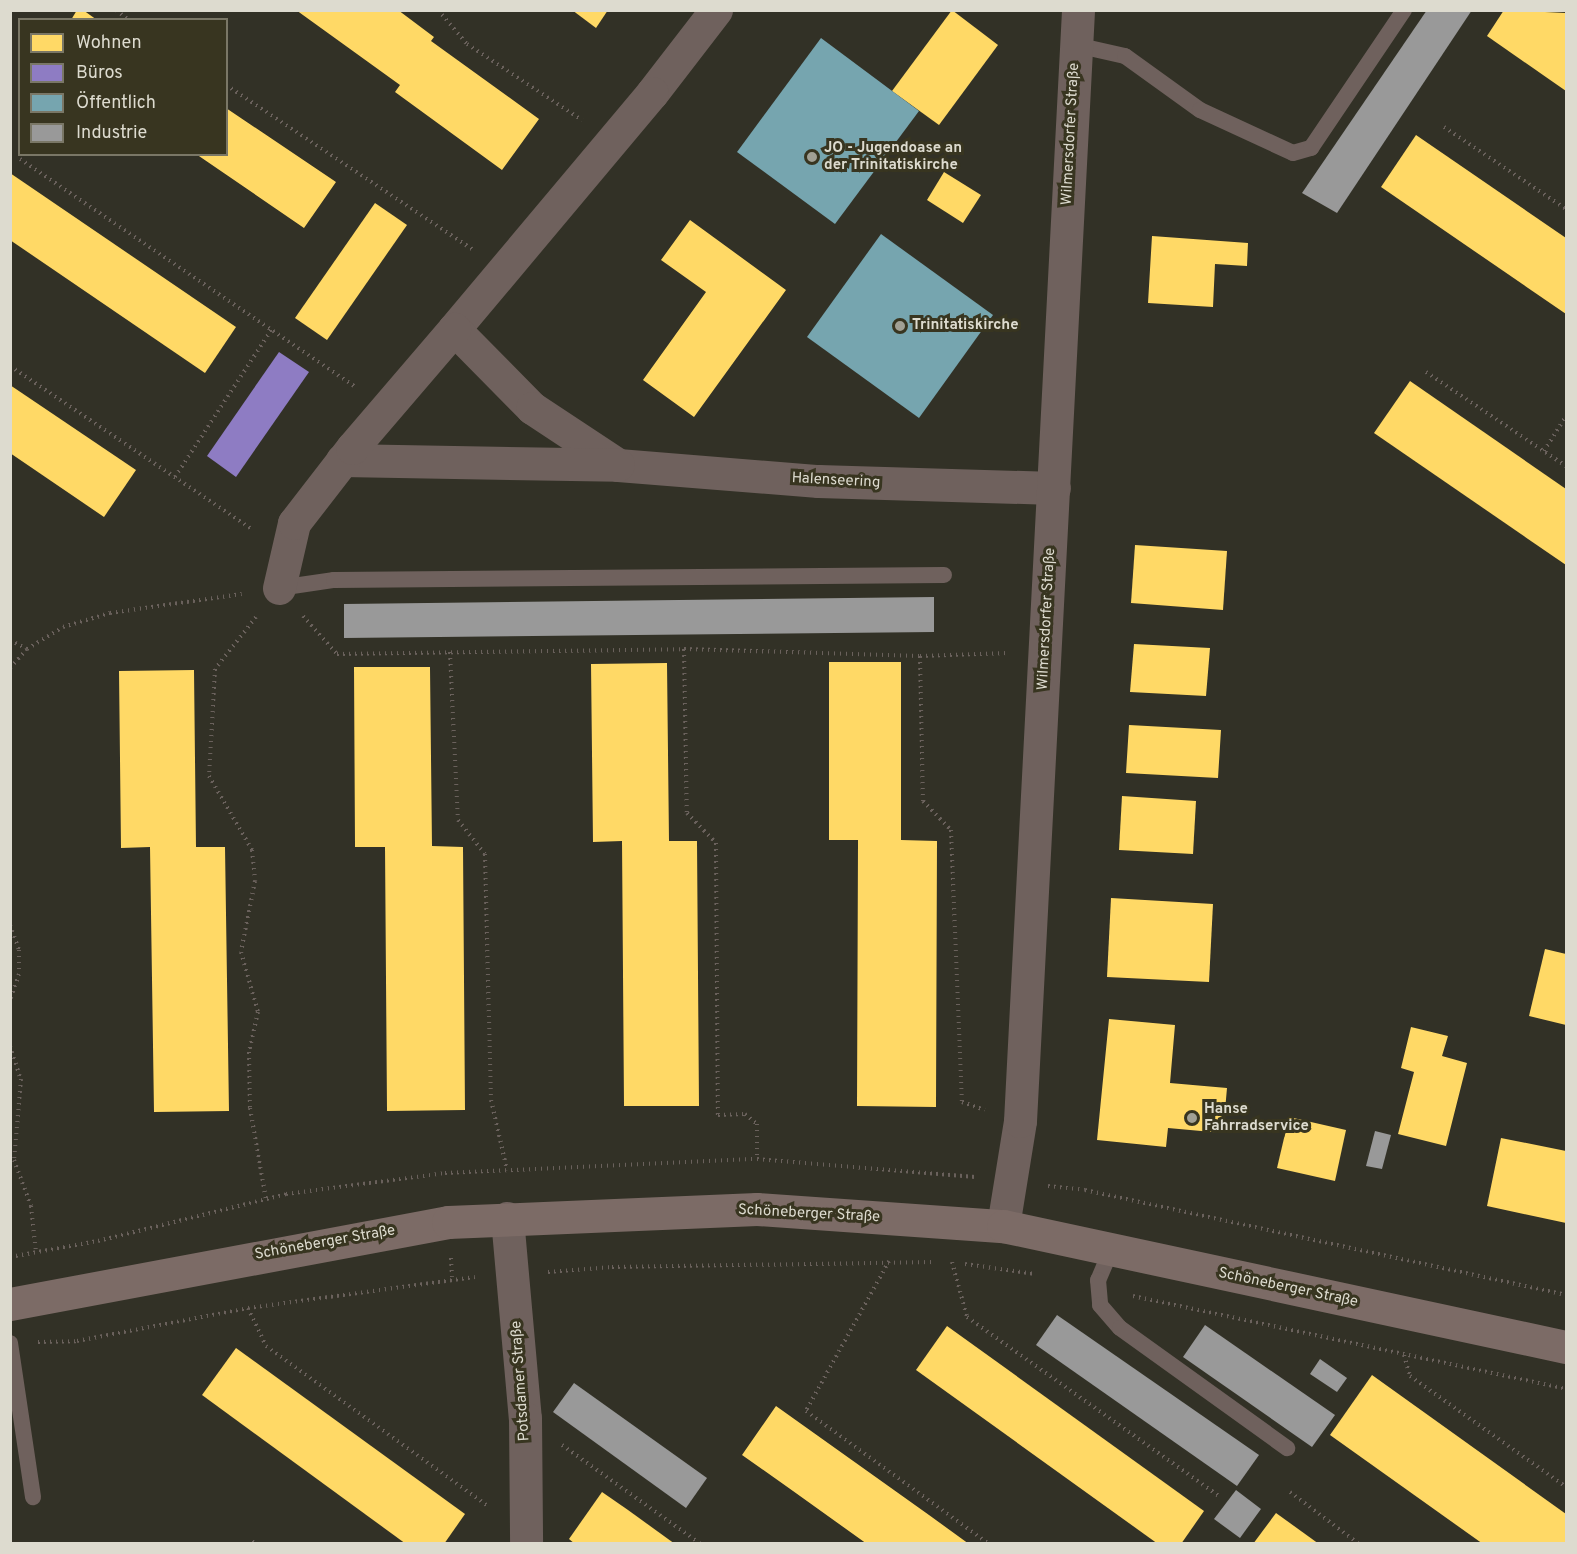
<!DOCTYPE html>
<meta charset="utf-8">
<style>
body{margin:0}
#map{position:relative;width:1577px;height:1554px;overflow:hidden;background:#323126;font-family:Overpass,sans-serif}
div>[style]{position:absolute}
.homes>*{inset:0;background:#ffd966}
.offices>*{inset:0;background:#8e7cc3}
.public>*{inset:0;background:#76a5af}
.industry>*{inset:0;background:#999}
.path>*{height:4px;margin-top:-2px;transform-origin:0;background:repeating-linear-gradient(90deg,#6a615c 0 1.5px,transparent 0 6px)}
.lane>*{height:16px;margin:-8px;padding:0 8px;transform-origin:8px;border-radius:8px;background:#6f615d}
.street>*{height:33px;margin:-16.5px;padding:0 16.5px;transform-origin:16.5px;border-radius:16.5px;background:#6f615d}
.secondary>*{height:33px;margin:-16.5px;padding:0 16.5px;transform-origin:16.5px;border-radius:16.5px;background:#7c6b66}
.dots>*{width:16px;height:16px;translate:-50% -50%;box-sizing:border-box;border:3px solid #383520;border-radius:50%}
span{translate:-50% -50%;white-space:nowrap;text-align:center;line-height:1.15;-webkit-text-stroke:6px #383520;paint-order:stroke}
.street-label{font-size:15px;color:#dddbcf}
.poi-label{font-size:15px;color:#dddbcf;font-weight:700}
.left{translate:0 -50%;text-align:left}
.frame{position:absolute;inset:0;border:12px solid #dddbcf;pointer-events:none}
.legend{position:absolute;left:18px;top:18px;width:210px;height:138px;box-sizing:border-box;background:#383520;border:2px solid #7a7766;margin:0;padding:8px 10px;list-style:none;font-size:18px;color:#dddbcf}
.legend li{display:flex;align-items:center;gap:12px;height:30px}
.legend b{width:30px;border:2px solid #7a7766}
</style>
<div id="map">
<div class="homes">
<div style="clip-path:polygon(77px 10px,83px 10px,97px 20px,71px 20px)"></div>
<div style="clip-path:polygon(296px 10px,398px 10px,434px 37px,431px 41px,539px 119px,502px 170px,395px 92px,400px 85px)"></div>
<div style="clip-path:polygon(572px 10px,608px 10px,596px 28px)"></div>
<div style="clip-path:polygon(952px 10px,998px 45px,939px 125px,892px 91px)"></div>
<div style="clip-path:polygon(1504px 10px,1566px 13px,1566px 91px,1487px 36px)"></div>
<div style="clip-path:polygon(226px 108px,336px 182px,304px 228px,196px 154px,226px 154px)"></div>
<div style="clip-path:polygon(1416px 135px,1566px 238px,1566px 314px,1381px 187px)"></div>
<div style="clip-path:polygon(944px 172px,981px 195px,963px 223px,927px 200px)"></div>
<div style="clip-path:polygon(10px 173px,236px 327px,205px 373px,10px 240px)"></div>
<div style="clip-path:polygon(375px 203px,407px 225px,327px 340px,295px 318px)"></div>
<div style="clip-path:polygon(690px 220px,786px 290px,694px 417px,643px 380px,706px 292px,661px 260px)"></div>
<div style="clip-path:polygon(1152px 236px,1248px 243px,1247px 266px,1215px 264px,1213px 307px,1148px 303px)"></div>
<div style="clip-path:polygon(1410px 381px,1566px 489px,1566px 565px,1374px 433px)"></div>
<div style="clip-path:polygon(10px 385px,136px 470px,104px 517px,10px 453px)"></div>
<div style="clip-path:polygon(1135px 545px,1227px 551px,1223px 610px,1131px 603px)"></div>
<div style="clip-path:polygon(1134px 644px,1210px 648px,1206px 696px,1130px 692px)"></div>
<div style="clip-path:polygon(829px 662px,901px 662px,901px 840px,937px 841px,936px 1107px,857px 1106px,858px 840px,829px 840px)"></div>
<div style="clip-path:polygon(667px 663px,669px 841px,697px 841px,699px 1106px,624px 1106px,622px 841px,593px 842px,591px 664px)"></div>
<div style="clip-path:polygon(354px 667px,430px 667px,432px 846px,463px 847px,465px 1110px,387px 1111px,385px 847px,355px 847px)"></div>
<div style="clip-path:polygon(194px 670px,196px 847px,225px 847px,229px 1111px,154px 1112px,150px 847px,121px 848px,119px 671px)"></div>
<div style="clip-path:polygon(1129px 725px,1221px 730px,1218px 778px,1126px 773px)"></div>
<div style="clip-path:polygon(1122px 796px,1196px 801px,1193px 854px,1119px 850px)"></div>
<div style="clip-path:polygon(1111px 898px,1213px 904px,1209px 982px,1107px 977px)"></div>
<div style="clip-path:polygon(1545px 949px,1566px 954px,1566px 1025px,1529px 1016px)"></div>
<div style="clip-path:polygon(1109px 1019px,1175px 1025px,1170px 1083px,1227px 1088px,1223px 1133px,1168px 1128px,1166px 1147px,1097px 1140px)"></div>
<div style="clip-path:polygon(1411px 1027px,1448px 1036px,1442px 1056px,1467px 1063px,1446px 1146px,1398px 1134px,1414px 1072px,1401px 1068px)"></div>
<div style="clip-path:polygon(1289px 1117px,1346px 1130px,1335px 1181px,1277px 1168px)"></div>
<div style="clip-path:polygon(1501px 1138px,1566px 1151px,1566px 1223px,1487px 1206px)"></div>
<div style="clip-path:polygon(947px 1326px,1204px 1511px,1181px 1544px,1158px 1544px,916px 1370px)"></div>
<div style="clip-path:polygon(236px 1348px,465px 1514px,444px 1544px,406px 1544px,202px 1395px)"></div>
<div style="clip-path:polygon(1372px 1375px,1566px 1514px,1566px 1544px,1483px 1544px,1330px 1435px)"></div>
<div style="clip-path:polygon(776px 1406px,929px 1515px,969px 1544px,867px 1544px,793px 1491px,742px 1455px)"></div>
<div style="clip-path:polygon(602px 1492px,628px 1510px,675px 1544px,575px 1544px,569px 1539px)"></div>
<div style="clip-path:polygon(1276px 1513px,1319px 1544px,1253px 1544px)"></div>
</div>
<div class="offices">
<div style="clip-path:polygon(279px 352px,309px 372px,236px 477px,207px 456px)"></div>
</div>
<div class="public">
<div style="clip-path:polygon(821px 38px,919px 111px,835px 224px,737px 152px)"></div>
<div style="clip-path:polygon(881px 234px,993px 315px,919px 418px,807px 337px)"></div>
</div>
<div class="industry">
<div style="clip-path:polygon(1427px 10px,1472px 10px,1337px 213px,1302px 193px)"></div>
<div style="clip-path:polygon(934px 597px,934px 632px,344px 638px,344px 604px)"></div>
<div style="clip-path:polygon(1375px 1131px,1391px 1135px,1382px 1169px,1366px 1166px)"></div>
<div style="clip-path:polygon(1057px 1315px,1259px 1455px,1237px 1486px,1036px 1345px)"></div>
<div style="clip-path:polygon(1205px 1325px,1335px 1415px,1312px 1447px,1183px 1357px)"></div>
<div style="clip-path:polygon(1320px 1359px,1347px 1378px,1337px 1392px,1310px 1374px)"></div>
<div style="clip-path:polygon(574px 1383px,707px 1478px,686px 1508px,553px 1412px)"></div>
<div style="clip-path:polygon(1236px 1490px,1261px 1509px,1240px 1538px,1214px 1519px)"></div>
</div>
<div class="path">
<div style="left:116px;top:10px;width:16px;rotate:38deg"></div>
<div style="left:438px;top:10px;width:45px;rotate:49.5deg"></div>
<div style="left:467px;top:44px;width:138px;rotate:33.5deg"></div>
<div style="left:226px;top:85px;width:297px;rotate:33.7deg"></div>
<div style="left:1444px;top:127px;width:147px;rotate:33.9deg"></div>
<div style="left:20px;top:159px;width:406px;rotate:34.2deg"></div>
<div style="left:10px;top:366px;width:293px;rotate:34deg"></div>
<div style="left:1426px;top:372px;width:169px;rotate:33.9deg"></div>
<div style="left:1544px;top:451px;width:41px;rotate:-57.8deg"></div>
<div style="left:175px;top:477px;width:177px;rotate:-56.8deg"></div>
<div style="left:303px;top:616px;width:51px;rotate:48.2deg"></div>
<div style="left:337px;top:654px;width:347px;rotate:-0.8deg"></div>
<div style="left:684px;top:649px;width:236px;rotate:1.7deg"></div>
<div style="left:920px;top:656px;width:87px;rotate:-2deg"></div>
<div style="left:256px;top:617px;width:66px;rotate:128.3deg"></div>
<div style="left:215px;top:669px;width:107px;rotate:93.2deg"></div>
<div style="left:209px;top:776px;width:86px;rotate:59.8deg"></div>
<div style="left:252px;top:850px;width:31px;rotate:84deg"></div>
<div style="left:255px;top:881px;width:72px;rotate:101.2deg"></div>
<div style="left:241px;top:952px;width:62px;rotate:74.2deg"></div>
<div style="left:258px;top:1012px;width:41px;rotate:102.7deg"></div>
<div style="left:249px;top:1052px;width:56px;rotate:89deg"></div>
<div style="left:250px;top:1108px;width:93px;rotate:80.1deg"></div>
<div style="left:10px;top:640px;width:19px;rotate:28deg"></div>
<div style="left:27px;top:649px;width:42px;rotate:-31.4deg"></div>
<div style="left:63px;top:627px;width:49px;rotate:-16.6deg"></div>
<div style="left:110px;top:613px;width:133px;rotate:-8.2deg"></div>
<div style="left:684px;top:649px;width:164px;rotate:89deg"></div>
<div style="left:687px;top:813px;width:42px;rotate:46deg"></div>
<div style="left:716px;top:843px;width:272px;rotate:89.6deg"></div>
<div style="left:718px;top:1115px;width:27px;rotate:-2deg"></div>
<div style="left:745px;top:1114px;width:16px;rotate:40deg"></div>
<div style="left:757px;top:1124px;width:35px;rotate:90deg"></div>
<div style="left:450px;top:652px;width:168px;rotate:87.3deg"></div>
<div style="left:458px;top:820px;width:43px;rotate:51.5deg"></div>
<div style="left:485px;top:854px;width:246px;rotate:88.6deg"></div>
<div style="left:491px;top:1100px;width:72px;rotate:77.1deg"></div>
<div style="left:920px;top:656px;width:145px;rotate:88.8deg"></div>
<div style="left:923px;top:801px;width:40px;rotate:46deg"></div>
<div style="left:951px;top:830px;width:272px;rotate:87.7deg"></div>
<div style="left:962px;top:1102px;width:24px;rotate:19deg"></div>
<div style="left:10px;top:668px;width:25px;rotate:-48deg"></div>
<div style="left:10px;top:925px;width:27px;rotate:70deg"></div>
<div style="left:19px;top:950px;width:24px;rotate:90deg"></div>
<div style="left:19px;top:974px;width:28px;rotate:109deg"></div>
<div style="left:10px;top:1046px;width:35px;rotate:72deg"></div>
<div style="left:21px;top:1079px;width:81px;rotate:94.9deg"></div>
<div style="left:14px;top:1160px;width:49px;rotate:69.7deg"></div>
<div style="left:31px;top:1206px;width:46px;rotate:83.8deg"></div>
<div style="left:1048px;top:1186px;width:37px;rotate:6deg"></div>
<div style="left:1085px;top:1190px;width:492px;rotate:12.3deg"></div>
<div style="left:10px;top:1257px;width:89px;rotate:-10.3deg"></div>
<div style="left:98px;top:1241px;width:194px;rotate:-14deg"></div>
<div style="left:286px;top:1194px;width:160px;rotate:-7.5deg"></div>
<div style="left:445px;top:1173px;width:312px;rotate:-2.6deg"></div>
<div style="left:757px;top:1159px;width:219px;rotate:4.7deg"></div>
<div style="left:451px;top:1258px;width:19px;rotate:87deg"></div>
<div style="left:889px;top:1261px;width:171px;rotate:119deg"></div>
<div style="left:806px;top:1411px;width:226px;rotate:36deg"></div>
<div style="left:952px;top:1262px;width:57px;rotate:74.7deg"></div>
<div style="left:967px;top:1317px;width:309px;rotate:35.4deg"></div>
<div style="left:965px;top:1264px;width:71px;rotate:8.1deg"></div>
<div style="left:548px;top:1272px;width:64px;rotate:-4.5deg"></div>
<div style="left:612px;top:1267px;width:322px;rotate:-0.9deg"></div>
<div style="left:1133px;top:1296px;width:443px;rotate:12.1deg"></div>
<div style="left:248px;top:1308px;width:42px;rotate:64.7deg"></div>
<div style="left:266px;top:1346px;width:275px;rotate:35.8deg"></div>
<div style="left:38px;top:1342px;width:39px;rotate:-1deg"></div>
<div style="left:77px;top:1341px;width:174px;rotate:-10.9deg"></div>
<div style="left:248px;top:1308px;width:229px;rotate:-7.8deg"></div>
<div style="left:1404px;top:1355px;width:22px;rotate:74deg"></div>
<div style="left:1410px;top:1376px;width:191px;rotate:35.4deg"></div>
<div style="left:562px;top:1445px;width:171px;rotate:35.5deg"></div>
<div style="left:1290px;top:1492px;width:86px;rotate:37deg"></div>
<div style="left:252px;top:1541px;width:4px;rotate:45deg"></div>
</div>
<div class="lane">
<div style="left:1076px;top:45px;width:50px;rotate:12.7deg"></div>
<div style="left:1125px;top:56px;width:92px;rotate:35.8deg"></div>
<div style="left:1200px;top:110px;width:102px;rotate:24.8deg"></div>
<div style="left:1293px;top:153px;width:19px;rotate:-16deg"></div>
<div style="left:1311px;top:148px;width:166px;rotate:-56deg"></div>
<div style="left:279px;top:588px;width:56px;rotate:-8.3deg"></div>
<div style="left:334px;top:580px;width:610px;rotate:-0.47deg"></div>
<div style="left:1111px;top:1250px;width:33px;rotate:113deg"></div>
<div style="left:1098px;top:1280px;width:25px;rotate:85deg"></div>
<div style="left:1100px;top:1305px;width:30px;rotate:49deg"></div>
<div style="left:1120px;top:1328px;width:206px;rotate:35.7deg"></div>
<div style="left:10px;top:1343px;width:156px;rotate:81.5deg"></div>
</div>
<div class="street">
<div style="left:716px;top:10px;width:105px;rotate:127.6deg"></div>
<div style="left:652px;top:93px;width:308px;rotate:130deg"></div>
<div style="left:454px;top:329px;width:111px;rotate:45.4deg"></div>
<div style="left:532px;top:408px;width:103px;rotate:33.5deg"></div>
<div style="left:618px;top:465px;width:201px;rotate:4.6deg"></div>
<div style="left:818px;top:481px;width:236px;rotate:1.7deg"></div>
<div style="left:342px;top:460px;width:276px;rotate:1deg"></div>
<div style="left:279px;top:588px;width:67px;rotate:-77deg"></div>
<div style="left:294px;top:523px;width:95px;rotate:-52.3deg"></div>
<div style="left:352px;top:448px;width:157px;rotate:-49.4deg"></div>
<div style="left:507px;top:1218px;width:201px;rotate:84.9deg"></div>
<div style="left:525px;top:1418px;width:126px;rotate:89.5deg"></div>
<div style="left:1003px;top:1226px;width:106px;rotate:-80.8deg"></div>
<div style="left:1020px;top:1121px;width:1113px;rotate:-87.01deg"></div>
</div>
<div class="secondary">
<div style="left:10px;top:1304px;width:446px;rotate:-10.6deg"></div>
<div style="left:448px;top:1222px;width:309px;rotate:-2.4deg"></div>
<div style="left:757px;top:1209px;width:247px;rotate:4deg"></div>
<div style="left:1003px;top:1226px;width:576px;rotate:12.13deg"></div>
</div>
<div class="dots">
<div style="left:812px;top:157px;background:#a1a094"></div>
<div style="left:900px;top:326px;background:#a1a094"></div>
<div style="left:1192px;top:1118px;background:#a1a094"></div>
</div>
<div class="street-label">
<span style="left:1071px;top:134px;rotate:-87deg">Wilmersdorfer Straße</span>
<span style="left:836px;top:481px;rotate:3deg">Halenseering</span>
<span style="left:1047px;top:619px;rotate:-87deg">Wilmersdorfer Straße</span>
<span style="left:809px;top:1214px;rotate:3deg">Schöneberger Straße</span>
<span style="left:325px;top:1243px;rotate:-10deg">Schöneberger Straße</span>
<span style="left:1288px;top:1288px;rotate:12deg">Schöneberger Straße</span>
<span style="left:521px;top:1381px;rotate:-94deg">Potsdamer Straße</span>
</div>
<div class="poi-label">
<span class="left" style="left:824px;top:157px">JO - Jugendoase an<br>der Trinitatiskirche</span>
<span class="left" style="left:912px;top:326px">Trinitatiskirche</span>
<span class="left" style="left:1204px;top:1118px">Hanse<br>Fahrradservice</span>
</div>
<div class="frame"></div>
<ul class="legend">
<li><b style="height:16px;background:#ffd966"></b>Wohnen</li>
<li><b style="height:16px;background:#8e7cc3"></b>Büros</li>
<li><b style="height:16px;background:#76a5af"></b>Öffentlich</li>
<li><b style="height:16px;background:#999"></b>Industrie</li>
</ul>
</div>
